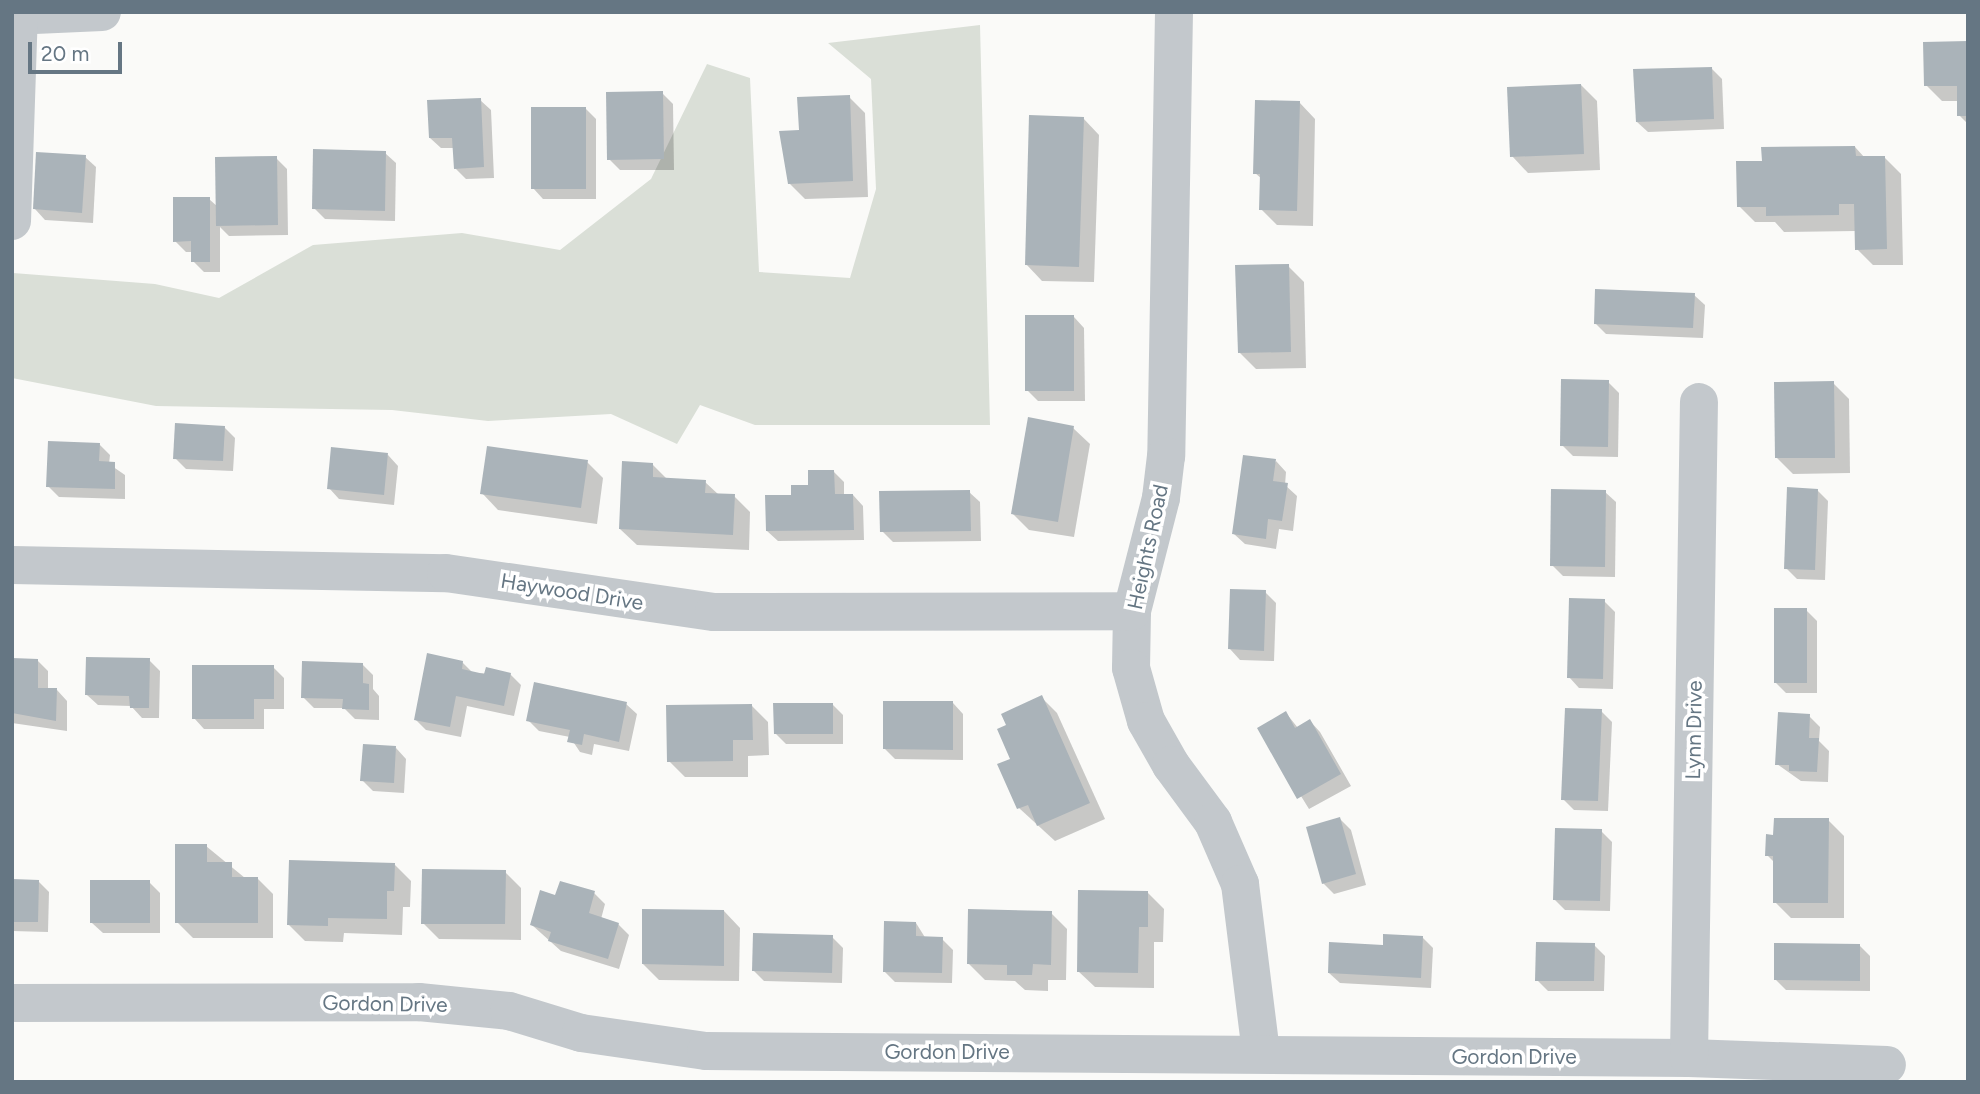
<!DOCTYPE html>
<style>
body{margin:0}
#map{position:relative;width:1980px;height:1094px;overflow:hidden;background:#fafaf8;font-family:Figtree,sans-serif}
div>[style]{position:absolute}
.green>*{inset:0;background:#dadfd7}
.shadow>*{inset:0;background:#0003}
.building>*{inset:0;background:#aab3b9}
.minor>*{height:38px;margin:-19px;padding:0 19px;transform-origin:19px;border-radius:19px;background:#c3c8cc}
span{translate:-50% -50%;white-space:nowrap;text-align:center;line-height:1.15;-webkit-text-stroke:7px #fff;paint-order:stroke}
.street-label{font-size:21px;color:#657683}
.frame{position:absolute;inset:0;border:14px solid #657683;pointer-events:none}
.scale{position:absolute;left:28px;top:42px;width:94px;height:32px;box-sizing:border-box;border:4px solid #657683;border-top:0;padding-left:9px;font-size:21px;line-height:24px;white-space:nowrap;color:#657683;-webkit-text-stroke:5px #fff;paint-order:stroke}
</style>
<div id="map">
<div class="green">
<div style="clip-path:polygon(980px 25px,990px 425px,755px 425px,700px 405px,677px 444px,611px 414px,488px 421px,392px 410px,156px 406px,12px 378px,13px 273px,155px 284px,219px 298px,313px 245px,462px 233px,560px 250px,651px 179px,707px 64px,750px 78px,759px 272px,850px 278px,876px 189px,871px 79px,828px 43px)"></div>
</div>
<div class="shadow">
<div style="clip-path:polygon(1968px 43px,1968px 124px,1959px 115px,1959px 101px,1942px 101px,1926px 85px)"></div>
<div style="clip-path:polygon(1711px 68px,1722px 79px,1724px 129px,1648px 132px,1637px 122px)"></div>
<div style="clip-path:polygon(1581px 85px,1597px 101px,1600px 170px,1528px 173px,1512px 156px)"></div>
<div style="clip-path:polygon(662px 93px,673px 104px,674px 170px,620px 170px,609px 159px)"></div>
<div style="clip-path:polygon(849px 97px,865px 113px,868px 197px,805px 199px,789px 183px,800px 132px)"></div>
<div style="clip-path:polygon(480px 100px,491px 110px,494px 178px,466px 179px,455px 168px,454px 148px,441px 148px,430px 138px)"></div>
<div style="clip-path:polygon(1299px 102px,1315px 119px,1313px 226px,1277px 225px,1261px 209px,1262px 179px,1255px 173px)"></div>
<div style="clip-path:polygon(585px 108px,596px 119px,596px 199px,543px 199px,533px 188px)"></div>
<div style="clip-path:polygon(1083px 118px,1099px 135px,1094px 282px,1042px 281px,1026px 264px)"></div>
<div style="clip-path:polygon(1855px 147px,1865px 158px,1884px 157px,1901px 174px,1903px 265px,1873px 265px,1857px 249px,1856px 231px,1784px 232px,1775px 222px,1755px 222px,1739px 206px,1763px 163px)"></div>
<div style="clip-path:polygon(385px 153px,396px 163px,395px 221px,325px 219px,314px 208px)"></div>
<div style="clip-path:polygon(85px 157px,96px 167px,93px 223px,45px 220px,35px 209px)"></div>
<div style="clip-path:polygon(276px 158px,287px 169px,288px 235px,229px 236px,220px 227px,220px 272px,204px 272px,193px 261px,193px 252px,186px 252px,175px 241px,209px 199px,218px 207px)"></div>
<div style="clip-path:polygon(1288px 266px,1304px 282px,1306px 368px,1256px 369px,1240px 353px)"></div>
<div style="clip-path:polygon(1694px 295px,1705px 305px,1703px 338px,1606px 334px,1596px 324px)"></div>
<div style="clip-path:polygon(1074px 317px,1084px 328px,1085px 401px,1038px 401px,1027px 390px)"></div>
<div style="clip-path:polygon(1608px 382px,1619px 393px,1618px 457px,1573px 456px,1562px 445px)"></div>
<div style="clip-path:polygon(1833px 383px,1849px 399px,1850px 473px,1793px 474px,1777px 458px)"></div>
<div style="clip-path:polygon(224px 427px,235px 438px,233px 471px,186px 469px,175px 458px)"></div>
<div style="clip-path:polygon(1073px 428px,1090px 444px,1074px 537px,1029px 530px,1013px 514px)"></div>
<div style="clip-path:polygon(99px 444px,110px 455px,109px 464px,125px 475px,125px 499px,59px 497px,48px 486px)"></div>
<div style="clip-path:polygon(388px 455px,398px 466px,394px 505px,339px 499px,329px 488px)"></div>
<div style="clip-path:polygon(1276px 461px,1286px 472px,1285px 485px,1297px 496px,1293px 531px,1279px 529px,1276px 549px,1245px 544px,1234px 534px)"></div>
<div style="clip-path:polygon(587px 462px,603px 478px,597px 524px,498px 510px,482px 493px)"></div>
<div style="clip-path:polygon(653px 465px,668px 480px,705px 482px,719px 495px,734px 496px,750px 512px,749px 550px,637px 545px,620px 529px)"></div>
<div style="clip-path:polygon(833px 471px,844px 482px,844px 496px,853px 495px,863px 506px,864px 540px,778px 541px,767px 531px,793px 496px)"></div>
<div style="clip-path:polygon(1817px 490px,1828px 501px,1825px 580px,1797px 579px,1786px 568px)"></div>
<div style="clip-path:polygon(969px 492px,980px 502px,981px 541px,893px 542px,882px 531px)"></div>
<div style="clip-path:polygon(1605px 492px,1616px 502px,1615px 577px,1563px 576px,1552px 565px)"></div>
<div style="clip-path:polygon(1265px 592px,1276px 603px,1274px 661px,1240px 660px,1230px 649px)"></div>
<div style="clip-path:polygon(1604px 601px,1615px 612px,1613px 689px,1579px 688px,1569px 677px)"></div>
<div style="clip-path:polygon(1806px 610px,1817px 621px,1817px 693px,1786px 693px,1775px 682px)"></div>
<div style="clip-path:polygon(12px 659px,37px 660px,48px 671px,48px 690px,57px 690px,67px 701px,67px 731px,12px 723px)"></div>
<div style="clip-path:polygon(149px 660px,160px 671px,159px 718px,142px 718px,131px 706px,98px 705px,87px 695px)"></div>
<div style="clip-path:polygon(462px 662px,473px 673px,510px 674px,521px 685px,514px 716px,467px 706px,461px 737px,426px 730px,415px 719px)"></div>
<div style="clip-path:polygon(362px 664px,373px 675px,373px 689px,379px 696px,379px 720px,355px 719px,344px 708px,314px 708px,303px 697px)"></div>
<div style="clip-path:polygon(273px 667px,284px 678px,284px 709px,264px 709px,264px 729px,204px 729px,194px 718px)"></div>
<div style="clip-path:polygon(1041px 697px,1057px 713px,1105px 819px,1055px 841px,1019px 808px,1008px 726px)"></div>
<div style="clip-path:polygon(953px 703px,963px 714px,963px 760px,895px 759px,884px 748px)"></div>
<div style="clip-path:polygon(626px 704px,637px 714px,629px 751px,594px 744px,592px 755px,580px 752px,570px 737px,539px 731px,528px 720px)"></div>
<div style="clip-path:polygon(832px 704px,843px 715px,843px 744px,786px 744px,775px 733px)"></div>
<div style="clip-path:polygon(752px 706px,768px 722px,769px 755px,748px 756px,748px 777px,685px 777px,669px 761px)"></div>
<div style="clip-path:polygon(1601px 711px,1612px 722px,1608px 811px,1574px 810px,1563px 799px)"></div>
<div style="clip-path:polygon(1286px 713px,1298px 728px,1310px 721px,1320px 732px,1351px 786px,1309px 809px,1259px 728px)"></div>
<div style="clip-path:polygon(1809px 716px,1820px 727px,1819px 741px,1829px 751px,1828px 782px,1801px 781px,1777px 764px)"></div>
<div style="clip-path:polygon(396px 748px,406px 759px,404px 793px,373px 791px,362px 780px)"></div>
<div style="clip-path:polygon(1340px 819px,1351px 830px,1366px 885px,1334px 894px,1323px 883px)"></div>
<div style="clip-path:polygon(1828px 820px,1844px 836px,1844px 918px,1791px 918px,1775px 902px,1775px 863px,1767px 855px,1775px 836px)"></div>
<div style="clip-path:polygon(1601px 831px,1612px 842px,1610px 911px,1565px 910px,1554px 899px)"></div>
<div style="clip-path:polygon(206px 846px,245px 878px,257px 878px,273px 894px,273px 938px,193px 938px,177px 922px)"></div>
<div style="clip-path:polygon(395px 865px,411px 881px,410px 907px,403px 907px,402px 935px,344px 933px,343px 942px,305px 941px,289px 925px)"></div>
<div style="clip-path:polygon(505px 872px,521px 888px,521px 940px,439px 939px,423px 923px)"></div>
<div style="clip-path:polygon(12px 881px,38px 881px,49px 892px,48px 932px,12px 931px)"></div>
<div style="clip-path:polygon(149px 882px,160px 893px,160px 933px,103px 933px,92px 923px)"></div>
<div style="clip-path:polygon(594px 893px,605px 904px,601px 919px,618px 924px,629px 935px,619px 969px,561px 951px,532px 925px,557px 897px)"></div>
<div style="clip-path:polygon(1148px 893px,1164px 909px,1163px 942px,1154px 942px,1154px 988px,1095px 987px,1078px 971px)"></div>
<div style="clip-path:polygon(724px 911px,740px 928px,739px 981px,659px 980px,643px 964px)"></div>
<div style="clip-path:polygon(1051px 913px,1067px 929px,1066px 980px,1048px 980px,1048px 991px,1025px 990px,1015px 981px,985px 980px,969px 964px)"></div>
<div style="clip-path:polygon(916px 923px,926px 939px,942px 939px,953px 950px,952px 983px,895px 982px,884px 971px)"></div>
<div style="clip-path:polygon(832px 937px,843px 948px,842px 983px,764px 981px,753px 970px)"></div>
<div style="clip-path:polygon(1422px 937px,1433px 948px,1431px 988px,1340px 983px,1329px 973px,1384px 946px)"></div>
<div style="clip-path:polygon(1594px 945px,1605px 956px,1604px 991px,1548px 991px,1537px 980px)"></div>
<div style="clip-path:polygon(1859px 945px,1870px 956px,1870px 991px,1786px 990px,1776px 980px)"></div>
</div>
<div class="building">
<div style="clip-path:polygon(1968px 41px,1968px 116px,1957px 116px,1957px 86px,1924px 86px,1923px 42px)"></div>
<div style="clip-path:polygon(1712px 67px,1714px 119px,1636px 122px,1633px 69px)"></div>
<div style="clip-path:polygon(1581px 84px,1584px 154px,1510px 157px,1507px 87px)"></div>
<div style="clip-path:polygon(663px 91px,664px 159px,607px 160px,606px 92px)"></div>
<div style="clip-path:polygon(850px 95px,853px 181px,788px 184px,779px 131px,799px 130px,797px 97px)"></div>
<div style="clip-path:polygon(481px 98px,484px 167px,454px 169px,452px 138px,429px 138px,427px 100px)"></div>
<div style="clip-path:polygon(1255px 100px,1300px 101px,1297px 211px,1259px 210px,1260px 174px,1253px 174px)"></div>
<div style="clip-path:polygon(531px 107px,586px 107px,586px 189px,531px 189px)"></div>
<div style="clip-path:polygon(1029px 115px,1084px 117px,1079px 267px,1025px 265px)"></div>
<div style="clip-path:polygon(1855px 146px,1856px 156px,1885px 156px,1887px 249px,1855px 250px,1854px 204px,1839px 204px,1839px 215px,1766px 216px,1766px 207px,1737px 207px,1736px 161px,1762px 161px,1761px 147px)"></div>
<div style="clip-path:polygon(313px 149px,386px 151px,385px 211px,312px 209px)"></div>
<div style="clip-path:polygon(36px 152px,86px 155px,82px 213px,33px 209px)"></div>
<div style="clip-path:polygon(277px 156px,278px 225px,216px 226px,215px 157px)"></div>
<div style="clip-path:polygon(173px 197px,210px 197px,210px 262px,191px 262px,191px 241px,173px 242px)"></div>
<div style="clip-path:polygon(1289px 264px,1291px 352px,1238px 353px,1235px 265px)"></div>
<div style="clip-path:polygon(1595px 289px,1695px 293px,1693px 328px,1594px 324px)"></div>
<div style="clip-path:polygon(1025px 315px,1074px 315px,1074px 391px,1025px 391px)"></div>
<div style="clip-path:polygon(1561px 379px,1609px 380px,1608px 447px,1560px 446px)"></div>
<div style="clip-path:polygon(1834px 381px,1835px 458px,1775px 458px,1774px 382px)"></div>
<div style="clip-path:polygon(1028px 417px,1074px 426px,1058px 522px,1011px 514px)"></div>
<div style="clip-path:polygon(175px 423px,225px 426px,223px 461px,173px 459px)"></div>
<div style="clip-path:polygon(48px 441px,100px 443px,99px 461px,115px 462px,115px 489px,46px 487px)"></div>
<div style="clip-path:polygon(487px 446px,588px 460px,581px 508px,480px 494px)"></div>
<div style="clip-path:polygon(331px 447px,388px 453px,384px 495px,327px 489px)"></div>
<div style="clip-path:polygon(1243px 455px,1276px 459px,1273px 481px,1288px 483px,1282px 521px,1268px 519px,1266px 539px,1232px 534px)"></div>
<div style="clip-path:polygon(622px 461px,653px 463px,653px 477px,706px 480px,705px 493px,735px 494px,733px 535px,619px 529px)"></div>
<div style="clip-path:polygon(808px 470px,834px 470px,835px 494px,853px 494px,854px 530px,766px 531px,765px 495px,791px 495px,791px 485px,808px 485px)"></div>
<div style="clip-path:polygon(1787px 487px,1818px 489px,1815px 570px,1784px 569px)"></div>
<div style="clip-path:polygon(1551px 489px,1606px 490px,1605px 567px,1550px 566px)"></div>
<div style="clip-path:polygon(970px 490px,971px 531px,880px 532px,879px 491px)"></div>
<div style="clip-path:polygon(1230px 589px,1266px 590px,1264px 651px,1228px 649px)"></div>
<div style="clip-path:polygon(1569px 598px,1605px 599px,1603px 679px,1567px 678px)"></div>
<div style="clip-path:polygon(1774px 608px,1807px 608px,1807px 683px,1774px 683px)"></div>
<div style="clip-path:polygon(427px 653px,463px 661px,462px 669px,484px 674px,486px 667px,511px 673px,504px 706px,456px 696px,450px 727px,414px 720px)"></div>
<div style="clip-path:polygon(86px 657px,150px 658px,149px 708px,130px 708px,129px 696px,85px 695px)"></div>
<div style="clip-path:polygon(12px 658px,38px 659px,38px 688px,57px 688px,56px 721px,12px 713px)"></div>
<div style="clip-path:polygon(302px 661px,363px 663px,363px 683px,369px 684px,369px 710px,342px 709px,343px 699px,301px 698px)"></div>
<div style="clip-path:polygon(192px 665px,274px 665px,274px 699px,254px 699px,254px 719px,192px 719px)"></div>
<div style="clip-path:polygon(534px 682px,627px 702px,619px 742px,584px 734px,582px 745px,567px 742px,570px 730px,526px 721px)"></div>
<div style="clip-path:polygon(1042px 695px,1090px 803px,1037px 826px,1028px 805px,1017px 809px,997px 764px,1010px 759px,997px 729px,1006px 725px,1001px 714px)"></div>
<div style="clip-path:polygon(883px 701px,953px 701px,953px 750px,883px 749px)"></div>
<div style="clip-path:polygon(773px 703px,833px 703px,833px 734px,774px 734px)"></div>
<div style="clip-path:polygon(752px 704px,753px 740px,733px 740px,733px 761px,667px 762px,666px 705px)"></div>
<div style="clip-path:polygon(1565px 708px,1602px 709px,1598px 801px,1561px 800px)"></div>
<div style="clip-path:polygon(1286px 711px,1295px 728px,1310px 719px,1341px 774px,1297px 799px,1257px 728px)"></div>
<div style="clip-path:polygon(1778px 712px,1810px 714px,1809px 738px,1819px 738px,1817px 772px,1789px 771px,1789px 765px,1775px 765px)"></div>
<div style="clip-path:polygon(363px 744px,396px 746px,394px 783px,360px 781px)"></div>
<div style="clip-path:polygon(1340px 817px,1356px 874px,1322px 884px,1306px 827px)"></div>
<div style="clip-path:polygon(1774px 818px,1829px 818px,1828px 903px,1773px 903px,1773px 856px,1765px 856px,1766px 834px,1773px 835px)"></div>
<div style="clip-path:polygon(1555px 828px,1602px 829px,1600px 901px,1553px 900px)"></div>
<div style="clip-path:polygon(175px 844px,207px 844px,207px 862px,232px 862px,232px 877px,258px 877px,258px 923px,175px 923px)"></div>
<div style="clip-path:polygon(289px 860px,395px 863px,394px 891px,387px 891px,387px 919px,328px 918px,328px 926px,287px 925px)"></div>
<div style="clip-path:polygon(422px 869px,506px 870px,505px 924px,421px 924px)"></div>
<div style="clip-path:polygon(12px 879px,39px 880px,38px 922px,12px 922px)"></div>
<div style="clip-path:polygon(90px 880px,150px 880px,150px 923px,90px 923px)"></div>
<div style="clip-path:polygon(560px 881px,595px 891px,589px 913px,619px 923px,608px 959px,548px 941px,551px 932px,530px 925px,540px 890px,555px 895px)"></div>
<div style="clip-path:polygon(1078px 890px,1148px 891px,1148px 927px,1139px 927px,1138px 973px,1077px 972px)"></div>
<div style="clip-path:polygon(642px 909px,724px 910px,724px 966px,642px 964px)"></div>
<div style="clip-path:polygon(968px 909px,1052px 911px,1051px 965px,1033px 964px,1032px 975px,1007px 975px,1007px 965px,967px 964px)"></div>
<div style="clip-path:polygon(884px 921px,916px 922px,916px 936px,943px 937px,942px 973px,883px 972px)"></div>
<div style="clip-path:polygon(753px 933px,833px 935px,832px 973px,752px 971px)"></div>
<div style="clip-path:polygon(1383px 934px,1423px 936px,1421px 978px,1328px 973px,1329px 942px,1383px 945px)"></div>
<div style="clip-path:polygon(1536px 942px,1595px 943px,1594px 981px,1535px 981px)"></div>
<div style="clip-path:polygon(1774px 943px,1860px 944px,1860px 981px,1774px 980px)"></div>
</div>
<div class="minor">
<div style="left:1174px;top:12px;width:444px;rotate:91deg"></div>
<div style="left:1166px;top:456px;width:42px;rotate:96.8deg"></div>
<div style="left:1161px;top:498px;width:117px;rotate:104.4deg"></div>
<div style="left:1132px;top:611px;width:57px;rotate:91deg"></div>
<div style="left:1131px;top:668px;width:55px;rotate:74.2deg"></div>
<div style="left:1146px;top:721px;width:51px;rotate:60.4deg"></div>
<div style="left:1171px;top:765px;width:71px;rotate:53.6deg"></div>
<div style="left:1213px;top:822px;width:68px;rotate:66.5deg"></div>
<div style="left:1240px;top:884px;width:170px;rotate:82.9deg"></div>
<div style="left:12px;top:16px;width:90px;rotate:-2.5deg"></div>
<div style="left:12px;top:221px;width:206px;rotate:-88.1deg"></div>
<div style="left:12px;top:565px;width:434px;rotate:1.1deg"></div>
<div style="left:446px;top:573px;width:271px;rotate:8.3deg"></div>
<div style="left:714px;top:612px;width:418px;rotate:-0.1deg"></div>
<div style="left:12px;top:1003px;width:407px;rotate:-0.1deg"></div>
<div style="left:419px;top:1002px;width:90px;rotate:5.7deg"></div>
<div style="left:509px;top:1011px;width:75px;rotate:17deg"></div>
<div style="left:581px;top:1033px;width:126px;rotate:8.2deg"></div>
<div style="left:706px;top:1051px;width:983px;rotate:0.41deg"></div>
<div style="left:1689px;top:1058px;width:198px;rotate:2deg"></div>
<div style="left:1689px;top:1058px;width:656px;rotate:-89.13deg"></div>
</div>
<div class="street-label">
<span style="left:1148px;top:547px;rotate:-78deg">Heights Road</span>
<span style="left:572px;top:592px;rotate:9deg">Haywood Drive</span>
<span style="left:1694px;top:730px;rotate:-89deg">Lynn Drive</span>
<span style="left:385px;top:1004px;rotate:1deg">Gordon Drive</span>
<span style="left:947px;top:1052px">Gordon Drive</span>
<span style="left:1514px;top:1057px">Gordon Drive</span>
</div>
<div class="frame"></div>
<div class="scale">20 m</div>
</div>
